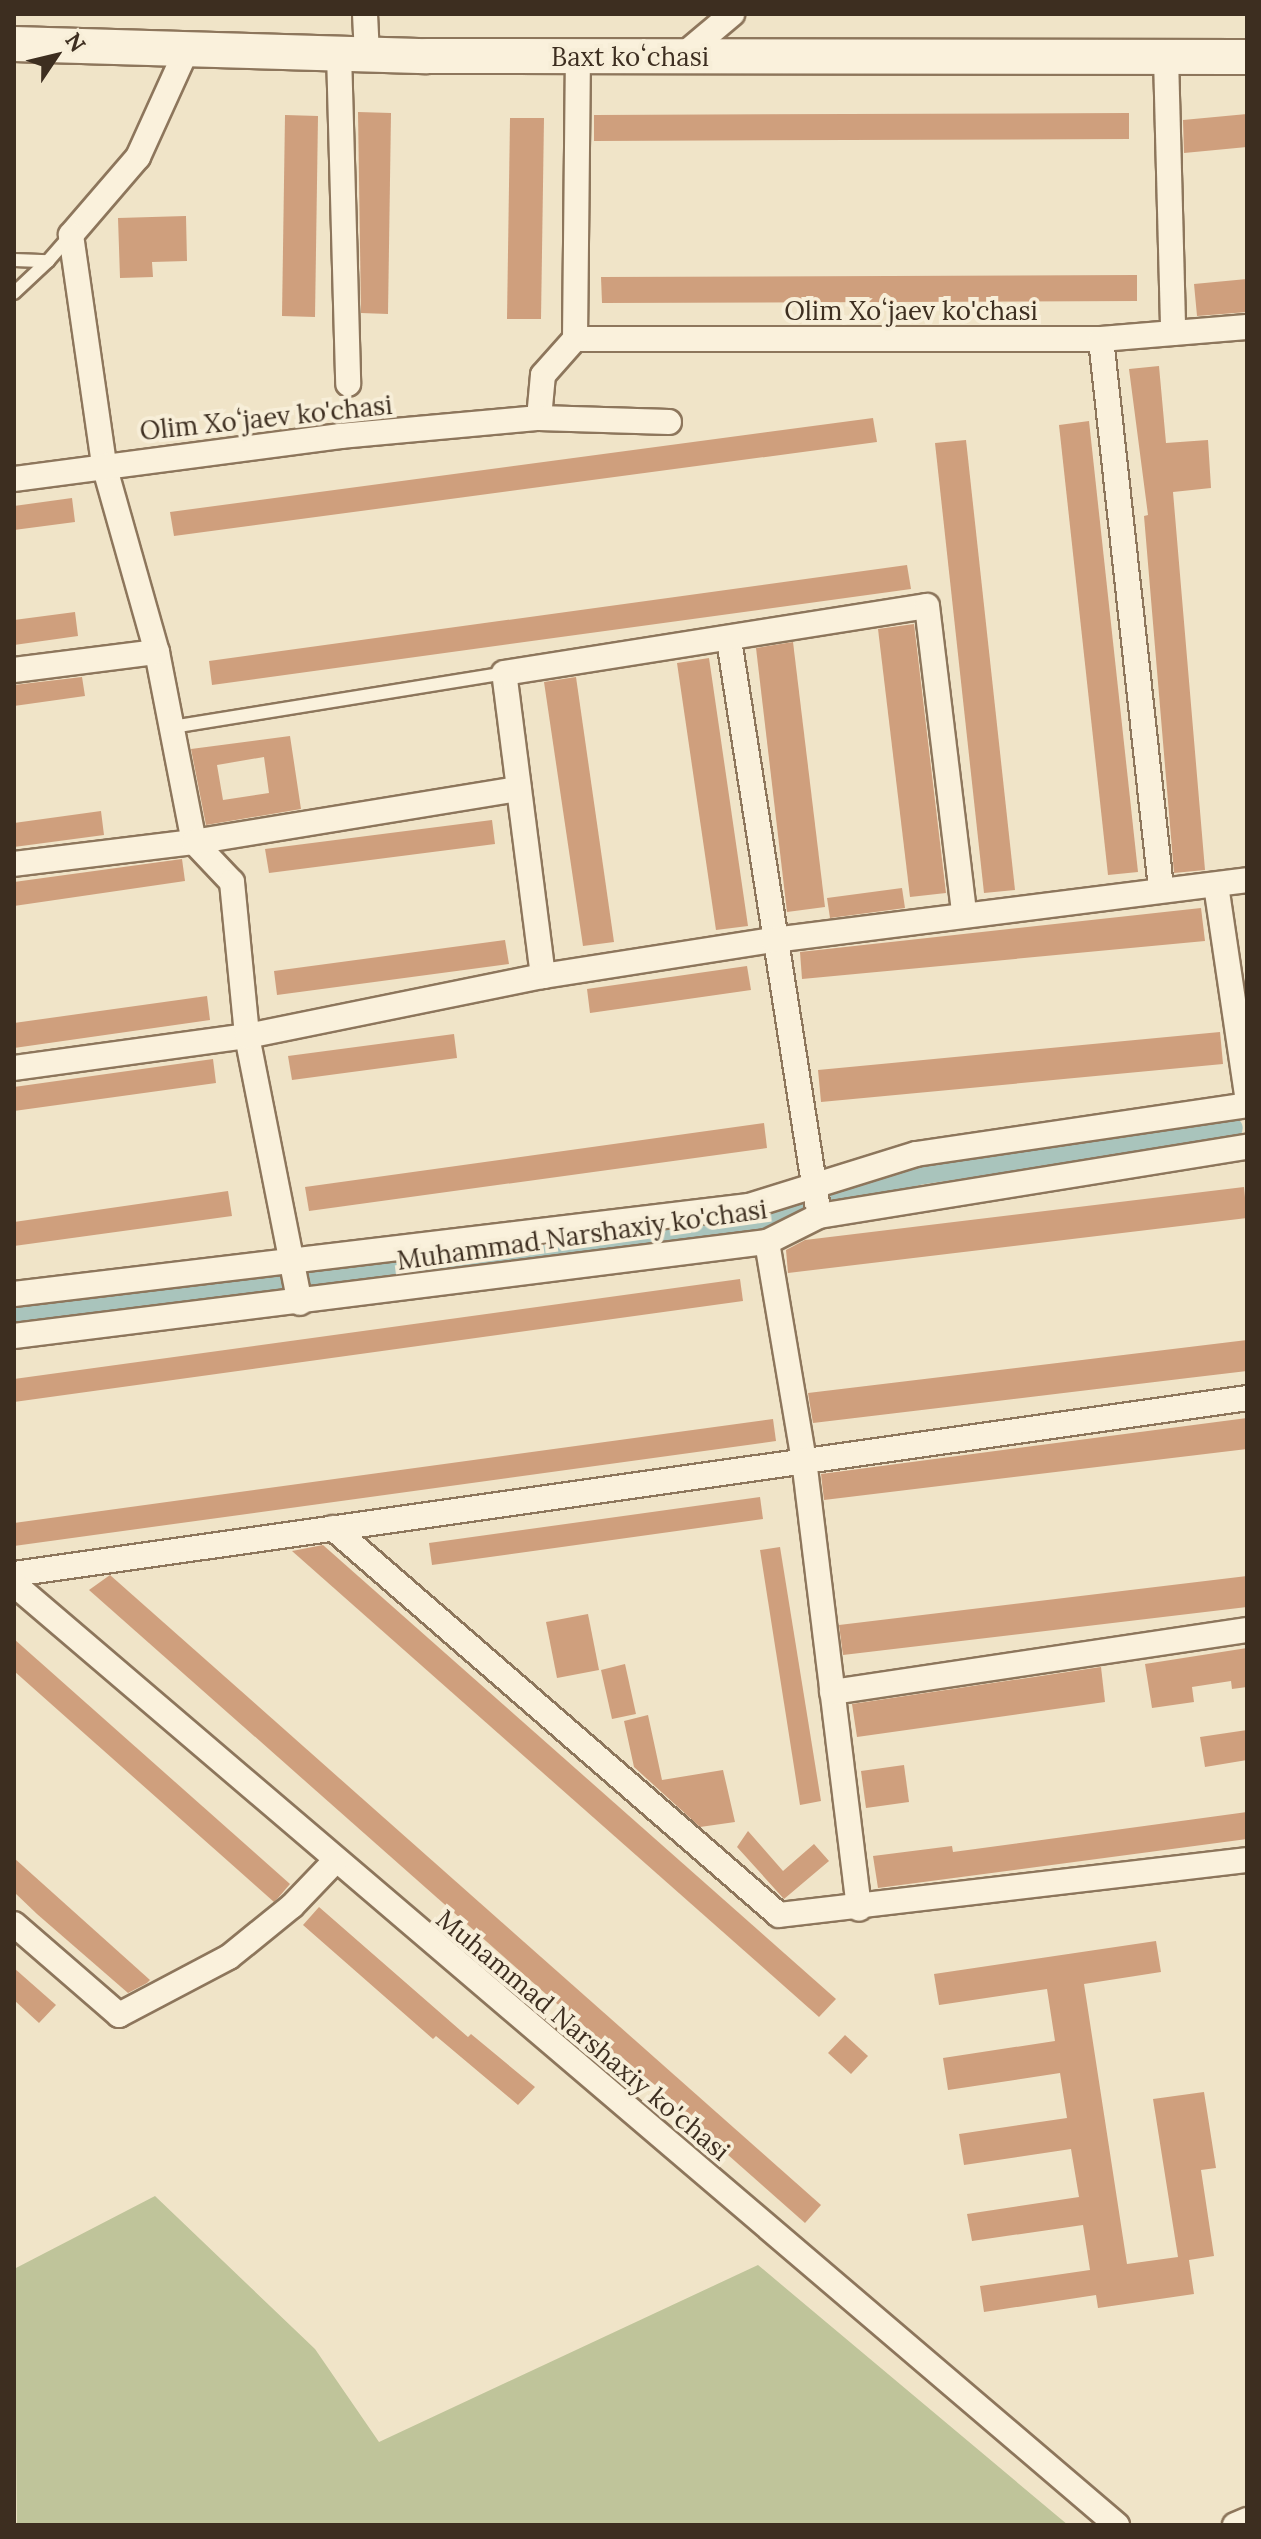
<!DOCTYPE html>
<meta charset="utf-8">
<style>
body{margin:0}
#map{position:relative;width:1261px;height:2539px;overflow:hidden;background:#f0e4c8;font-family:Lora,serif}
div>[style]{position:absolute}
.cemetery>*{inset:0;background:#bfc49a}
.canal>*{height:22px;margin:-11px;padding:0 11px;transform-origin:11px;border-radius:11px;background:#a9c4bc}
.building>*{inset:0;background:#cf9f7d}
.roads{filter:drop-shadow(2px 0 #8d765c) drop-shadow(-2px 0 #8d765c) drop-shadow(0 2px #8d765c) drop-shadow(0 -2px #8d765c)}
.lane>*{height:12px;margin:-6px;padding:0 6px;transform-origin:6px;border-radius:6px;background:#faf1dc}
.street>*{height:24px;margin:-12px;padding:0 12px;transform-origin:12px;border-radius:12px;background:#faf1dc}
.secondary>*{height:34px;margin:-17px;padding:0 17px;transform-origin:17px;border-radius:17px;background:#faf1dc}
span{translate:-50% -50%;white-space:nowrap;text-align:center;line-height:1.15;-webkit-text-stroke:8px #f7eed8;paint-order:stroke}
.street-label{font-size:26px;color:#3d2e20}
.frame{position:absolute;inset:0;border:16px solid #3d2e20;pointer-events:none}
.north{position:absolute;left:16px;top:16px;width:80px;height:80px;-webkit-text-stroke:6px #f7eed8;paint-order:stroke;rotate:55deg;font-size:22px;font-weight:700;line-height:32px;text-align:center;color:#3d2e20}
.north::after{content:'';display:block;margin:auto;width:28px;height:36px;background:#3d2e20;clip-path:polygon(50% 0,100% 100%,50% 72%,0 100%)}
</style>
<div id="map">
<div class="cemetery">
<div style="clip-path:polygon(155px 2196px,315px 2349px,379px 2442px,758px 2265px,1068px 2525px,17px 2525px,14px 2269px)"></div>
</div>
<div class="canal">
<div style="left:14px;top:1315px;width:326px;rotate:-7.4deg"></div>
<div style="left:337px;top:1273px;width:385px;rotate:-5.8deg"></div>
<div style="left:720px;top:1234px;width:206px;rotate:-16.9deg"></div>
<div style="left:917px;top:1174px;width:318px;rotate:-8.3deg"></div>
</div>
<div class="building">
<div style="clip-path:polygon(358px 112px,391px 113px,388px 314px,361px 313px)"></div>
<div style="clip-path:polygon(1129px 113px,1129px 139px,594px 141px,594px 115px)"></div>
<div style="clip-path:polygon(1247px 114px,1247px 147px,1184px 153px,1183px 120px)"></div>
<div style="clip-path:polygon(285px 115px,318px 116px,315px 317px,282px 316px)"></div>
<div style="clip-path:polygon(510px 118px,544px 118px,541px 319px,507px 319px)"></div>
<div style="clip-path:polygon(186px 216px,187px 261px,152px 262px,153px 277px,120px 278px,118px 218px)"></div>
<div style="clip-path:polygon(1137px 275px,1137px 301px,602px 303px,601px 277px)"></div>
<div style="clip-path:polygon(1247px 279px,1247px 312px,1197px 316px,1194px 284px)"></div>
<div style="clip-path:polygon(1159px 366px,1166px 443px,1208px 440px,1211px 488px,1173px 492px,1205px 870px,1174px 873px,1144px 516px,1148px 515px,1129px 369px)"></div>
<div style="clip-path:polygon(873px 418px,877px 442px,174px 536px,170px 512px)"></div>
<div style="clip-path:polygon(1089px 421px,1138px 872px,1108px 875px,1059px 425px)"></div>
<div style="clip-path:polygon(966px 440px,1015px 890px,984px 893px,935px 443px)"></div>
<div style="clip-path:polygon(72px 498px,75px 522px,14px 530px,14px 506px)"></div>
<div style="clip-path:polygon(907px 565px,911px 589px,212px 685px,209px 661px)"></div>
<div style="clip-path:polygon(75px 612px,78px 636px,14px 645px,14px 620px)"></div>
<div style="clip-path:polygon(914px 624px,946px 893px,910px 897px,878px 629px)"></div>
<div style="clip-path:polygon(793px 642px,825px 907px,787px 912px,756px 648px)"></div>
<div style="clip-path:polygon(709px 658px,748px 926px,716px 930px,677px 663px)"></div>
<div style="clip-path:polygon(82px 677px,85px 696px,14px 706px,14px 685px)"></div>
<div style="clip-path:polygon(576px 677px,614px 942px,583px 946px,544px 682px)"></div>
<div style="clip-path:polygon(evenodd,290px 736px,301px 809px,206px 825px,191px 749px,290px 736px,264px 757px,269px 793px,223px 800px,217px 765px,264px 757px)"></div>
<div style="clip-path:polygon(101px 811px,104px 835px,14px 847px,14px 823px)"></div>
<div style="clip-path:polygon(492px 820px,495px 844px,269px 873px,265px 849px)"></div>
<div style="clip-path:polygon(182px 859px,185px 881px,14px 906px,14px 882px)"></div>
<div style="clip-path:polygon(902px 888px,905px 908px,830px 918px,827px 898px)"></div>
<div style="clip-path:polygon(1201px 908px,1205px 941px,802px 979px,800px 952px)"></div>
<div style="clip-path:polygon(505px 940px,509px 964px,277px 995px,274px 971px)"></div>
<div style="clip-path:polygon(747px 966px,751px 990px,590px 1013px,587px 989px)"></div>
<div style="clip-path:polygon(207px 996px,210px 1020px,14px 1048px,14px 1023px)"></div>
<div style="clip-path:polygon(1220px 1032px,1223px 1064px,821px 1102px,818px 1070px)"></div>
<div style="clip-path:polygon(454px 1034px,457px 1058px,292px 1080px,288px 1056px)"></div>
<div style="clip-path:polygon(213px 1059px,216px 1083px,14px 1111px,14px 1087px)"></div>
<div style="clip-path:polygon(764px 1123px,767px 1148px,309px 1211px,305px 1187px)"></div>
<div style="clip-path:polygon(1244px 1187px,1247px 1218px,788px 1273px,786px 1250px,805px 1240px)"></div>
<div style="clip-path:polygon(228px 1191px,232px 1216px,14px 1246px,14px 1222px)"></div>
<div style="clip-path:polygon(740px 1279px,743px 1301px,14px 1402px,14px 1379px)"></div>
<div style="clip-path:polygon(1247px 1340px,1247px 1371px,1188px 1378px,813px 1423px,808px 1393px)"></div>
<div style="clip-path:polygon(1247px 1418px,1247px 1449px,824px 1500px,821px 1474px)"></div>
<div style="clip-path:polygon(773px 1419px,776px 1441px,14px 1546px,14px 1523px)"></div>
<div style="clip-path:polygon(760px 1497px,763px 1519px,432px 1565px,429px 1543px)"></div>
<div style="clip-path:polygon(323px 1545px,836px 1999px,819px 2017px,292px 1551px)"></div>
<div style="clip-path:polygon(780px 1547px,821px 1801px,800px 1805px,760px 1550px)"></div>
<div style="clip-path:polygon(110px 1575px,821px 2205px,805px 2223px,89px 1590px)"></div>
<div style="clip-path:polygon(1247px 1576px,1247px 1607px,843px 1655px,839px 1625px)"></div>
<div style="clip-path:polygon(588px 1614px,599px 1670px,557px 1678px,546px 1622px)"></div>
<div style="clip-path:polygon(14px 1639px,290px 1884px,278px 1898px,274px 1902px,14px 1671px)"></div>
<div style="clip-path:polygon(1247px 1648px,1247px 1687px,1232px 1689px,1231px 1681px,1192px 1687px,1194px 1702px,1152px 1708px,1145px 1664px)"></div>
<div style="clip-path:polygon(625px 1664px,636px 1714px,612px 1719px,601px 1670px)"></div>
<div style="clip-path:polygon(1101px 1667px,1105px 1702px,857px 1737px,852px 1704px)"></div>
<div style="clip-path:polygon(648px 1715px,662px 1780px,723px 1770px,735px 1822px,700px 1827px,634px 1767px,624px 1721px)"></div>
<div style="clip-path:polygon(1247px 1730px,1247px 1760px,1205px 1767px,1200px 1737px)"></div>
<div style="clip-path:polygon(904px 1765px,909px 1802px,866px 1808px,861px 1771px)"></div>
<div style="clip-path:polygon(1247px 1812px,1247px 1839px,878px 1888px,873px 1856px,952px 1846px,953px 1852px)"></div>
<div style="clip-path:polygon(748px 1831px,783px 1871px,814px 1844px,829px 1861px,784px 1899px,737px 1847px)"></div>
<div style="clip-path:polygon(14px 1858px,150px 1980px,147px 1983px,128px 1993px,37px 1914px,14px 1892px)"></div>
<div style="clip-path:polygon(319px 1907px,468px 2037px,471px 2034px,535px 2087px,518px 2105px,436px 2036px,433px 2039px,303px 1925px)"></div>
<div style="clip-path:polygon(1156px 1941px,1161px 1972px,1084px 1984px,1127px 2264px,1178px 2257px,1153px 2099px,1204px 2092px,1216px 2168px,1201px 2170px,1214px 2256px,1189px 2260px,1194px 2294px,1098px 2308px,1096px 2295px,984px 2312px,980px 2286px,1090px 2270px,1083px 2225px,972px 2241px,967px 2214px,1079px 2197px,1071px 2149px,964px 2165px,959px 2134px,1067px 2118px,1060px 2073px,948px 2090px,943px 2058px,1055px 2041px,1047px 1989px,939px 2005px,934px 1974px)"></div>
<div style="clip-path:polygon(14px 1968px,56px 2005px,39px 2023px,14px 2000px)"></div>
<div style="clip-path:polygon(845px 2035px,868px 2056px,851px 2074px,828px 2053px)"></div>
</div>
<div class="roads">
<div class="lane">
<div style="left:14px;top:260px;width:34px;rotate:2deg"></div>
<div style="left:48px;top:261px;width:35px;rotate:-49deg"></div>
<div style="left:14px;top:293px;width:47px;rotate:-43.3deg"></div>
<div style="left:172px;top:727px;width:336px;rotate:-9.2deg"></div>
</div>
<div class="street">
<div style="left:365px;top:14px;width:41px;rotate:87.2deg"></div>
<div style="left:187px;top:49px;width:119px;rotate:114.4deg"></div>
<div style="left:138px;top:157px;width:103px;rotate:130.7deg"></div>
<div style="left:71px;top:235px;width:232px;rotate:81.8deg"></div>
<div style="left:104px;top:465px;width:194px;rotate:74.2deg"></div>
<div style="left:157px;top:652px;width:194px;rotate:79deg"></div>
<div style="left:194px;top:842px;width:55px;rotate:46.5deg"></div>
<div style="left:232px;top:882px;width:155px;rotate:84.4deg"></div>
<div style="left:247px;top:1036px;width:272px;rotate:78.8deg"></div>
<div style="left:339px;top:53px;width:331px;rotate:88.4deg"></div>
<div style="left:681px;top:57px;width:67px;rotate:-40.1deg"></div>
<div style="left:1166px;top:57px;width:276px;rotate:88.5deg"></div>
<div style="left:575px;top:339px;width:526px"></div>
<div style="left:1101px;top:339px;width:146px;rotate:-4.7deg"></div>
<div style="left:1101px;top:339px;width:552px;rotate:83.76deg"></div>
<div style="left:539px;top:418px;width:43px;rotate:-84.7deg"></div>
<div style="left:543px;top:375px;width:48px;rotate:-48.4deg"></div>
<div style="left:575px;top:339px;width:283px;rotate:-89.4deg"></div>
<div style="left:14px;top:479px;width:329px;rotate:-7.5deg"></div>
<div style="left:340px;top:436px;width:200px;rotate:-5.2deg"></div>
<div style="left:539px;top:418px;width:130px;rotate:1.8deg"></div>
<div style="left:729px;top:640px;width:570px;rotate:81.12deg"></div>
<div style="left:14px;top:670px;width:144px;rotate:-7.2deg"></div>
<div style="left:14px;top:864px;width:181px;rotate:-7deg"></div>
<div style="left:194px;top:842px;width:329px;rotate:-9.3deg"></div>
<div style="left:1216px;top:885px;width:211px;rotate:81.6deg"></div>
<div style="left:543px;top:976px;width:305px;rotate:-97.3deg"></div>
<div style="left:504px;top:673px;width:428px;rotate:-9deg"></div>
<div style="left:927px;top:606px;width:310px;rotate:83.1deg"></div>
<div style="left:14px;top:1068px;width:235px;rotate:-7.8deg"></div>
<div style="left:247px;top:1036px;width:302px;rotate:-11.5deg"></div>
<div style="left:543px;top:976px;width:234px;rotate:-8.9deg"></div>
<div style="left:774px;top:940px;width:477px;rotate:-7.2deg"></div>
<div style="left:767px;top:1242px;width:221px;rotate:80.4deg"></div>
<div style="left:804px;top:1460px;width:452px;rotate:83deg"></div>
<div style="left:14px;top:1294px;width:740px;rotate:-6.83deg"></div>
<div style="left:749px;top:1206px;width:175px;rotate:-17.3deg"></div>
<div style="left:916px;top:1154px;width:335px;rotate:-8.4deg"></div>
<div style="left:14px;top:1336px;width:759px;rotate:-7.12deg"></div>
<div style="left:767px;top:1242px;width:58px;rotate:-26.6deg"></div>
<div style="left:819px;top:1216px;width:434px;rotate:-9.2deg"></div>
<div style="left:333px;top:1528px;width:590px;rotate:40.95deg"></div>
<div style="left:779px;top:1915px;width:471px;rotate:-6.7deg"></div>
<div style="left:14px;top:1574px;width:1245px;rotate:-8.12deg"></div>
<div style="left:14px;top:1584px;width:1450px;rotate:40.47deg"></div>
<div style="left:832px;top:1692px;width:420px;rotate:-8.5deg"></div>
<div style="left:14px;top:1924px;width:139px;rotate:40.9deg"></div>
<div style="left:119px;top:2015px;width:124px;rotate:-27.8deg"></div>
<div style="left:229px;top:1957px;width:81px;rotate:-39deg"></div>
<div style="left:292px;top:1906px;width:62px;rotate:-46.3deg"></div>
<div style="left:1235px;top:2525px;width:13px;rotate:-23deg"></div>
</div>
<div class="secondary">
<div style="left:14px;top:44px;width:413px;rotate:1.7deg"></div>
<div style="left:427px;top:56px;width:820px;rotate:0.07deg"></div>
</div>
</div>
<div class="street-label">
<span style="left:630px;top:57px">Baxt koʻchasi</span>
<span style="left:911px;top:311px">Olim Xoʻjaev ko'chasi</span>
<span style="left:266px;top:418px;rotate:-6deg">Olim Xoʻjaev ko'chasi</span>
<span style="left:582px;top:1235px;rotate:-8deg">Muhammad Narshaxiy ko'chasi</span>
<span style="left:583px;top:2035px;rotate:40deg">Muhammad Narshaxiy ko'chasi</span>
</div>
<div class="frame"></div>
<div class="north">N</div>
</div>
